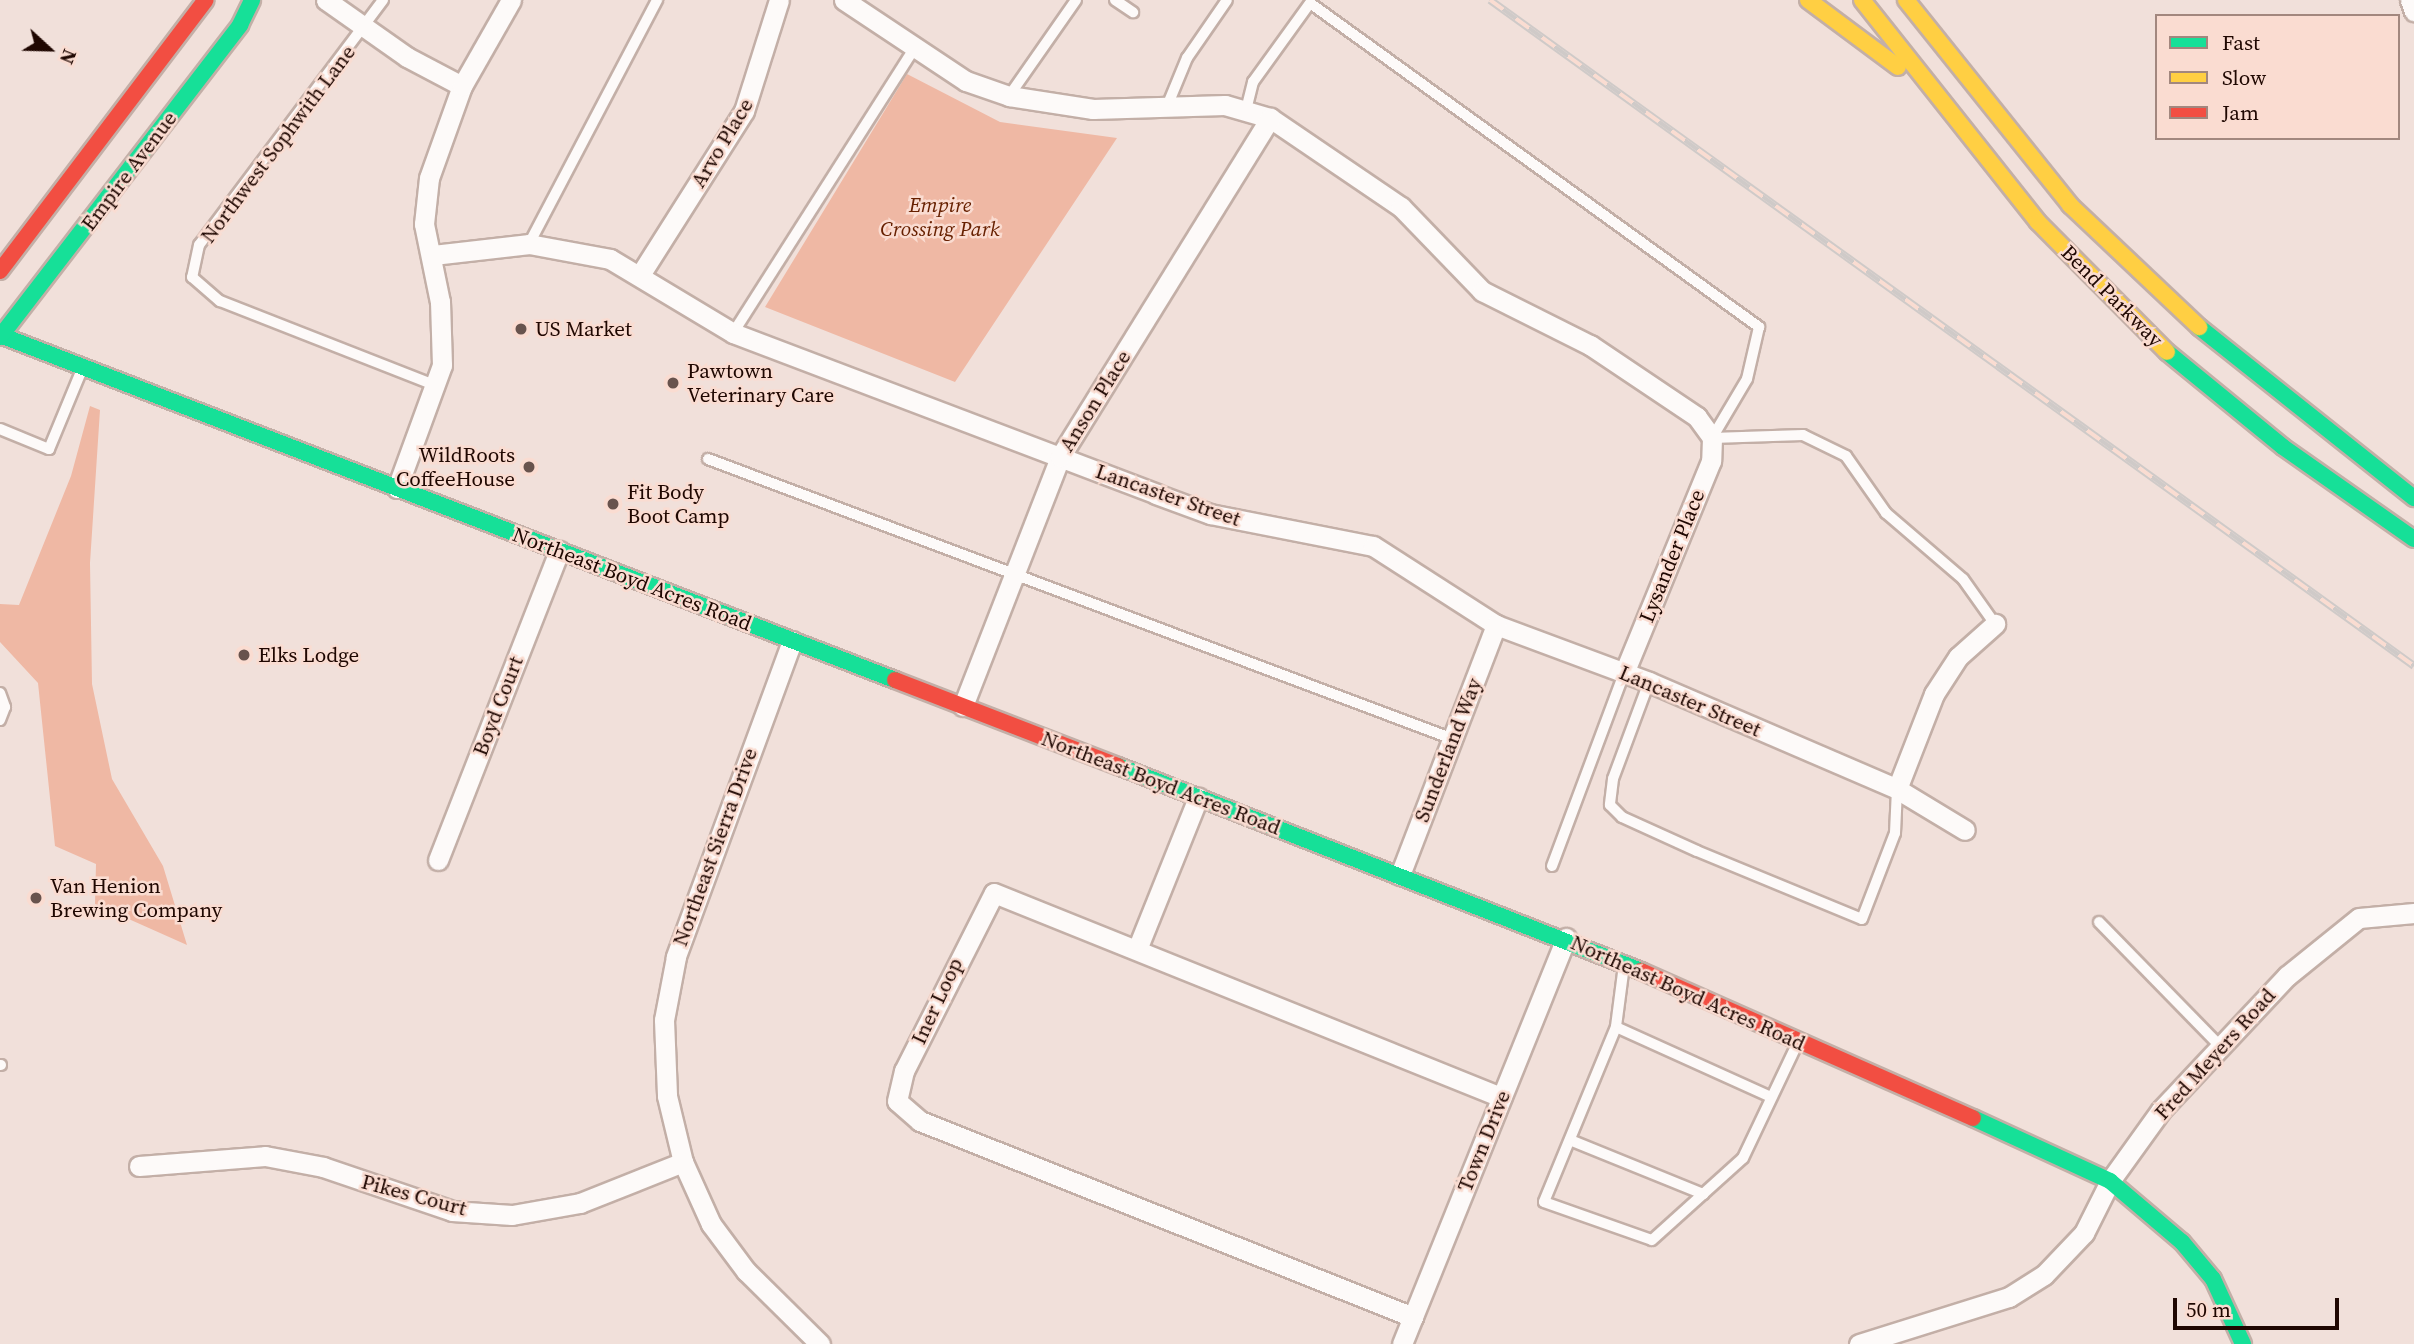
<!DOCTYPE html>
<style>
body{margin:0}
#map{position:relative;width:2414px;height:1344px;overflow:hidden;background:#f1e0da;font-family:"Source Serif 4",serif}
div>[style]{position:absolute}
.green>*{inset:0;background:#efb8a4}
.roads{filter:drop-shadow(2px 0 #c3afa7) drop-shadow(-2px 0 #c3afa7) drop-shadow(0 2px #c3afa7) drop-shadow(0 -2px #c3afa7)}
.lane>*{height:10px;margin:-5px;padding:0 5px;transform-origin:5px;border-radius:5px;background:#fdfaf9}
.street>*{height:19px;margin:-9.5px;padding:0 9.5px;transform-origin:9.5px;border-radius:9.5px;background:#fdfaf9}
.fast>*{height:16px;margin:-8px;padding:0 8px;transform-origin:8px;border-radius:8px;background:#16e098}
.slow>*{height:16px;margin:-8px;padding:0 8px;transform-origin:8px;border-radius:8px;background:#ffcf43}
.jam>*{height:16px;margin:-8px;padding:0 8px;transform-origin:8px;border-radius:8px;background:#f24e42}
.rail>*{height:8px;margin-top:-4px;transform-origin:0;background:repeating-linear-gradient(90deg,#fadcd1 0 16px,#cfcac8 0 32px);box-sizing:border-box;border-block:2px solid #cfcac8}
.dots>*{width:19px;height:19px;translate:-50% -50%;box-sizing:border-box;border:4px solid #fadcd1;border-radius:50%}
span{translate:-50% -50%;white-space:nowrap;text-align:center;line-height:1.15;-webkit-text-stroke:5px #fadcd1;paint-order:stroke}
.street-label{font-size:21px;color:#1f0701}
.park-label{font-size:21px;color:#672000;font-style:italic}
.poi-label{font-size:21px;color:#1f0701}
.left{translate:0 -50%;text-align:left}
.right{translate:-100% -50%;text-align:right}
.legend{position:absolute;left:2155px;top:14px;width:245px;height:126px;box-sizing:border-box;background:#fadcd1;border:2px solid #a2877e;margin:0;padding:9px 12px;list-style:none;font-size:21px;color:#1f0701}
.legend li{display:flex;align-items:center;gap:14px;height:35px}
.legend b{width:35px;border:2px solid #a2877e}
.north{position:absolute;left:14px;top:14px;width:70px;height:70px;-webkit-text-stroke:5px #fadcd1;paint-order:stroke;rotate:112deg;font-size:19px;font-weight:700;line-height:28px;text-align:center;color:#1f0701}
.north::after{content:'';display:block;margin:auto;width:24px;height:32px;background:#1f0701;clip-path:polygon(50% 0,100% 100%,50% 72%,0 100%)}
.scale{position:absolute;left:2173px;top:1298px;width:166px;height:32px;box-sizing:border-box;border:4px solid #1f0701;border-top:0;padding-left:9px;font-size:21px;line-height:24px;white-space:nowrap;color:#1f0701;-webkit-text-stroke:5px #fadcd1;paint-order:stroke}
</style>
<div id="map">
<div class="green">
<div style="clip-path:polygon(907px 74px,1000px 122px,1117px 138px,955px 382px,765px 307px)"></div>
<div style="clip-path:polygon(90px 406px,100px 410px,90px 563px,92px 684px,112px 779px,163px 866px,187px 945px,95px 904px,96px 864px,55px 846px,38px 683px,0 642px,0 604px,19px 605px,71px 476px)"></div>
</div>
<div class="roads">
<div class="lane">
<div style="left:383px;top:0;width:306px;rotate:126.9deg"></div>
<div style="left:199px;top:245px;width:33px;rotate:102deg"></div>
<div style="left:192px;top:277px;width:37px;rotate:41deg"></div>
<div style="left:220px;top:301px;width:233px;rotate:21.4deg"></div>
<div style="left:1115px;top:0;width:22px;rotate:34deg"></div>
<div style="left:1009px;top:96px;width:117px;rotate:-55.1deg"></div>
<div style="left:1168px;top:104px;width:50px;rotate:-67.6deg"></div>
<div style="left:1187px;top:58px;width:70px;rotate:-55.4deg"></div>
<div style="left:1246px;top:110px;width:29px;rotate:-76deg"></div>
<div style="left:1253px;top:82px;width:97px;rotate:-54.2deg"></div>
<div style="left:1310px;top:3px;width:554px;rotate:35.81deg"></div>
<div style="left:1759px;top:327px;width:53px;rotate:103deg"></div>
<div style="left:1747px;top:379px;width:69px;rotate:120.7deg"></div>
<div style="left:529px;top:244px;width:276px;rotate:-62.3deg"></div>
<div style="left:733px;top:333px;width:337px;rotate:-57.5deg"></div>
<div style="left:0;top:429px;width:53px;rotate:22.2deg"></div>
<div style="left:49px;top:449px;width:89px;rotate:-67.5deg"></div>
<div style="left:1712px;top:438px;width:91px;rotate:-1.9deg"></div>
<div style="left:1803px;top:435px;width:48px;rotate:26deg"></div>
<div style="left:1846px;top:456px;width:70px;rotate:54.9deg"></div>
<div style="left:1886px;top:513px;width:101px;rotate:40.6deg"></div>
<div style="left:1963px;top:579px;width:55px;rotate:54.6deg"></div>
<div style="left:708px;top:459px;width:796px;rotate:20.6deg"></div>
<div style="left:1649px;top:682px;width:103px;rotate:110.4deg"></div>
<div style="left:1613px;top:779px;width:26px;rotate:97deg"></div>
<div style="left:1610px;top:805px;width:17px;rotate:45deg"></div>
<div style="left:1622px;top:817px;width:82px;rotate:24.4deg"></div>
<div style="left:1697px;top:851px;width:178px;rotate:22.4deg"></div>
<div style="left:1862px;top:919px;width:92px;rotate:-69deg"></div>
<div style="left:1895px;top:833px;width:44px;rotate:-87.4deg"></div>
<div style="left:0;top:693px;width:15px;rotate:70deg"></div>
<div style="left:5px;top:707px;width:14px;rotate:111deg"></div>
<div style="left:1552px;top:866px;width:206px;rotate:-69.5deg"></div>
<div style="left:2099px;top:922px;width:170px;rotate:45.7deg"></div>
<div style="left:1624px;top:965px;width:63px;rotate:97.4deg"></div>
<div style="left:1616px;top:1027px;width:189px;rotate:112.4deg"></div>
<div style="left:1544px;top:1202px;width:114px;rotate:19.4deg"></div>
<div style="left:1652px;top:1240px;width:122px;rotate:-42deg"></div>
<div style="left:1743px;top:1158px;width:128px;rotate:-64.6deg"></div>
<div style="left:1616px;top:1027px;width:170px;rotate:24.3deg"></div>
<div style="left:0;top:1065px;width:1px"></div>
<div style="left:1570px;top:1140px;width:144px;rotate:22.1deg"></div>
</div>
<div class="street">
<div style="left:326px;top:0;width:99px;rotate:35.1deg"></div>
<div style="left:407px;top:57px;width:62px;rotate:27.8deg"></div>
<div style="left:844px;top:0;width:146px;rotate:33.6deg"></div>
<div style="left:966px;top:81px;width:46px;rotate:19.2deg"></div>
<div style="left:1009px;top:96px;width:85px;rotate:8.8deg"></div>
<div style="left:1093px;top:109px;width:132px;rotate:-1.7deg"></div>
<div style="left:1225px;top:105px;width:47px;rotate:16.1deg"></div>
<div style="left:1270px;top:118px;width:158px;rotate:34.2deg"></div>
<div style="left:1401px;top:207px;width:117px;rotate:46deg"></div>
<div style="left:1482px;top:291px;width:121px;rotate:26.6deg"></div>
<div style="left:1590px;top:345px;width:129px;rotate:33.9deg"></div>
<div style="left:1697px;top:417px;width:26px;rotate:54deg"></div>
<div style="left:1712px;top:438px;width:23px;rotate:92deg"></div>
<div style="left:1711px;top:461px;width:229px;rotate:112.3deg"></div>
<div style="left:2410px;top:0;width:12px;rotate:70deg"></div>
<div style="left:433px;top:255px;width:97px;rotate:-6.5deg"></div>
<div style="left:529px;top:244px;width:82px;rotate:10.5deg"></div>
<div style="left:610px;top:259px;width:144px;rotate:31deg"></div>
<div style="left:733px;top:333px;width:453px;rotate:20.8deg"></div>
<div style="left:1156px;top:494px;width:58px;rotate:20.3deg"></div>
<div style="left:1210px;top:514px;width:166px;rotate:11.1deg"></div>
<div style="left:1373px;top:546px;width:146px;rotate:32.7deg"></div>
<div style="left:1496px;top:625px;width:163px;rotate:20.4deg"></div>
<div style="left:1649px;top:682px;width:270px;rotate:23.3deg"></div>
<div style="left:1897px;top:789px;width:79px;rotate:31.1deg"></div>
<div style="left:640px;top:275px;width:194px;rotate:-57.6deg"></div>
<div style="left:744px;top:111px;width:116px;rotate:-72.5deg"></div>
<div style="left:397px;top:488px;width:131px;rotate:-69.9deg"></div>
<div style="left:442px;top:365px;width:63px;rotate:-91.8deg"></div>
<div style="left:440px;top:302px;width:80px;rotate:-101.6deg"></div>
<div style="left:424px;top:224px;width:46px;rotate:-83.8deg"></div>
<div style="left:429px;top:178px;width:98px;rotate:-70.3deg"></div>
<div style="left:462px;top:86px;width:99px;rotate:-60.3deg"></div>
<div style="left:792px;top:641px;width:337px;rotate:110.2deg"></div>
<div style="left:676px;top:957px;width:64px;rotate:100.8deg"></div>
<div style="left:664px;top:1020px;width:76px;rotate:87.7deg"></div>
<div style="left:667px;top:1096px;width:68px;rotate:76.4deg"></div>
<div style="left:683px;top:1162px;width:68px;rotate:65.7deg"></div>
<div style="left:711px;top:1224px;width:59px;rotate:53.3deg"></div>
<div style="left:746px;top:1271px;width:104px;rotate:44.6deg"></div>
<div style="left:963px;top:706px;width:267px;rotate:-68.7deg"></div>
<div style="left:1060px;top:457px;width:399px;rotate:-58.2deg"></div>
<div style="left:1897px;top:789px;width:102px;rotate:-68.7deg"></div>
<div style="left:1934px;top:694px;width:44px;rotate:-57deg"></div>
<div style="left:1958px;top:657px;width:50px;rotate:-41.7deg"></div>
<div style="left:438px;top:860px;width:332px;rotate:-68.6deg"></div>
<div style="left:1400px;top:875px;width:268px;rotate:-69deg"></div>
<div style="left:1138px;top:947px;width:161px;rotate:-68.1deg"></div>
<div style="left:139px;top:1166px;width:126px;rotate:-4.5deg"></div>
<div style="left:265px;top:1156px;width:59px;rotate:10.7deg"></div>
<div style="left:323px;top:1167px;width:136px;rotate:18.8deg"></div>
<div style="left:452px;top:1211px;width:60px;rotate:3.8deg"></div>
<div style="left:512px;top:1215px;width:69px;rotate:-10deg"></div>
<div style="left:580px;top:1203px;width:111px;rotate:-21.7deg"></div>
<div style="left:1413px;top:1317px;width:531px;rotate:-158.32deg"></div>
<div style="left:920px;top:1121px;width:30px;rotate:-139deg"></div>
<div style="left:897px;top:1101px;width:31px;rotate:-77deg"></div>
<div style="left:904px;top:1071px;width:199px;rotate:-63.2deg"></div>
<div style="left:994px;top:893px;width:547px;rotate:21.92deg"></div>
<div style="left:1402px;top:1344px;width:438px;rotate:-68deg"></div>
<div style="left:1859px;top:1344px;width:157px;rotate:-17.4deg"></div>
<div style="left:2009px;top:1297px;width:41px;rotate:-32.2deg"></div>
<div style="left:2044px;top:1275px;width:58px;rotate:-46.4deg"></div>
<div style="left:2084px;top:1233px;width:58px;rotate:-63.4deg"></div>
<div style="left:2110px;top:1181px;width:87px;rotate:-54.3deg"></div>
<div style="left:2161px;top:1110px;width:184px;rotate:-46.8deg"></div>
<div style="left:2287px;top:976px;width:92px;rotate:-38.9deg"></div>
<div style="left:2359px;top:918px;width:55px;rotate:-5.2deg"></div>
</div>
<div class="fast">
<div style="left:2199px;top:327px;width:275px;rotate:38.5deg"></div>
<div style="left:0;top:335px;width:959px;rotate:21.08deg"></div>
<div style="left:0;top:337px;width:394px;rotate:-52.4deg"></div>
<div style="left:240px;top:25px;width:28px;rotate:-64deg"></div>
<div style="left:2167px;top:352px;width:150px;rotate:39.3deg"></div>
<div style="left:2283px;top:447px;width:160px;rotate:35.1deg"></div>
<div style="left:1118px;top:766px;width:562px;rotate:21.4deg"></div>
<div style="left:1973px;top:1118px;width:151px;rotate:24.7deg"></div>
<div style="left:2110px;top:1181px;width:94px;rotate:40.3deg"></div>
<div style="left:2182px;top:1242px;width:48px;rotate:50deg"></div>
<div style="left:2213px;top:1279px;width:72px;rotate:65.2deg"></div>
</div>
<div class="slow">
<div style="left:1808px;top:0;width:112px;rotate:36.7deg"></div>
<div style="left:1862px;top:0;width:283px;rotate:51.6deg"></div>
<div style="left:2038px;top:222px;width:183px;rotate:45.2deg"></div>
<div style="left:1906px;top:0;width:263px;rotate:51.3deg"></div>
<div style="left:2070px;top:205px;width:178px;rotate:43.4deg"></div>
</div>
<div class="jam">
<div style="left:0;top:271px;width:340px;rotate:-52.8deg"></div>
<div style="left:895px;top:680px;width:239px;rotate:21.1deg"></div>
<div style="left:1641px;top:971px;width:363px;rotate:23.9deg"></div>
</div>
</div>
<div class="rail">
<div style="left:1490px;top:0;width:1139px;rotate:35.78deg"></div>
</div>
<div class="dots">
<div style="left:521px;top:329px;background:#68534d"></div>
<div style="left:673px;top:383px;background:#68534d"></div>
<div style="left:529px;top:467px;background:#68534d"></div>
<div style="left:613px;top:504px;background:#68534d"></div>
<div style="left:244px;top:655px;background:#68534d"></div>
<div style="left:36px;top:898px;background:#68534d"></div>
</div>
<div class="street-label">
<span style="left:722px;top:143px;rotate:-59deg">Arvo Place</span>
<span style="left:278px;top:144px;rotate:-53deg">Northwest Sophwith Lane</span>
<span style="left:129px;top:171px;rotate:-53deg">Empire Avenue</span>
<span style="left:2112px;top:296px;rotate:45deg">Bend Parkway</span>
<span style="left:1095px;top:401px;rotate:-58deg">Anson Place</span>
<span style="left:1168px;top:495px;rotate:19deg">Lancaster Street</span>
<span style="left:1672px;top:556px;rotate:-68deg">Lysander Place</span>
<span style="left:632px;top:579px;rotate:21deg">Northeast Boyd Acres Road</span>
<span style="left:1690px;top:701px;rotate:23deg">Lancaster Street</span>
<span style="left:498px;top:706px;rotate:-69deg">Boyd Court</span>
<span style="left:1448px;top:750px;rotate:-69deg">Sunderland Way</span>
<span style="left:1161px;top:783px;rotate:21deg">Northeast Boyd Acres Road</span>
<span style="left:715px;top:847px;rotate:-70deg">Northeast Sierra Drive</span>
<span style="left:1688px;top:993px;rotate:24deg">Northeast Boyd Acres Road</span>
<span style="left:937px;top:1001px;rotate:-65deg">Iner Loop</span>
<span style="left:2215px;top:1054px;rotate:-48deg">Fred Meyers Road</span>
<span style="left:1484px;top:1141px;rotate:-68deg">Town Drive</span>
<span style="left:414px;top:1195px;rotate:15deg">Pikes Court</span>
</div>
<div class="park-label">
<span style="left:940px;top:217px">Empire<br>Crossing Park</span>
</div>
<div class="poi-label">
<span class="left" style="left:535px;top:329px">US Market</span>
<span class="left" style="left:687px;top:383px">Pawtown<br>Veterinary Care</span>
<span class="right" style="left:515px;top:467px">WildRoots<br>CoffeeHouse</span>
<span class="left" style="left:627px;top:504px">Fit Body<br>Boot Camp</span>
<span class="left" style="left:258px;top:655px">Elks Lodge</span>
<span class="left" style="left:50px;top:898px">Van Henion<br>Brewing Company</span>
</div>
<ul class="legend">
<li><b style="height:9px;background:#16e098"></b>Fast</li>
<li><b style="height:9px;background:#ffcf43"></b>Slow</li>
<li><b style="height:9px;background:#f24e42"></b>Jam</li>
</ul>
<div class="north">N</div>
<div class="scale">50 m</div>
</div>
